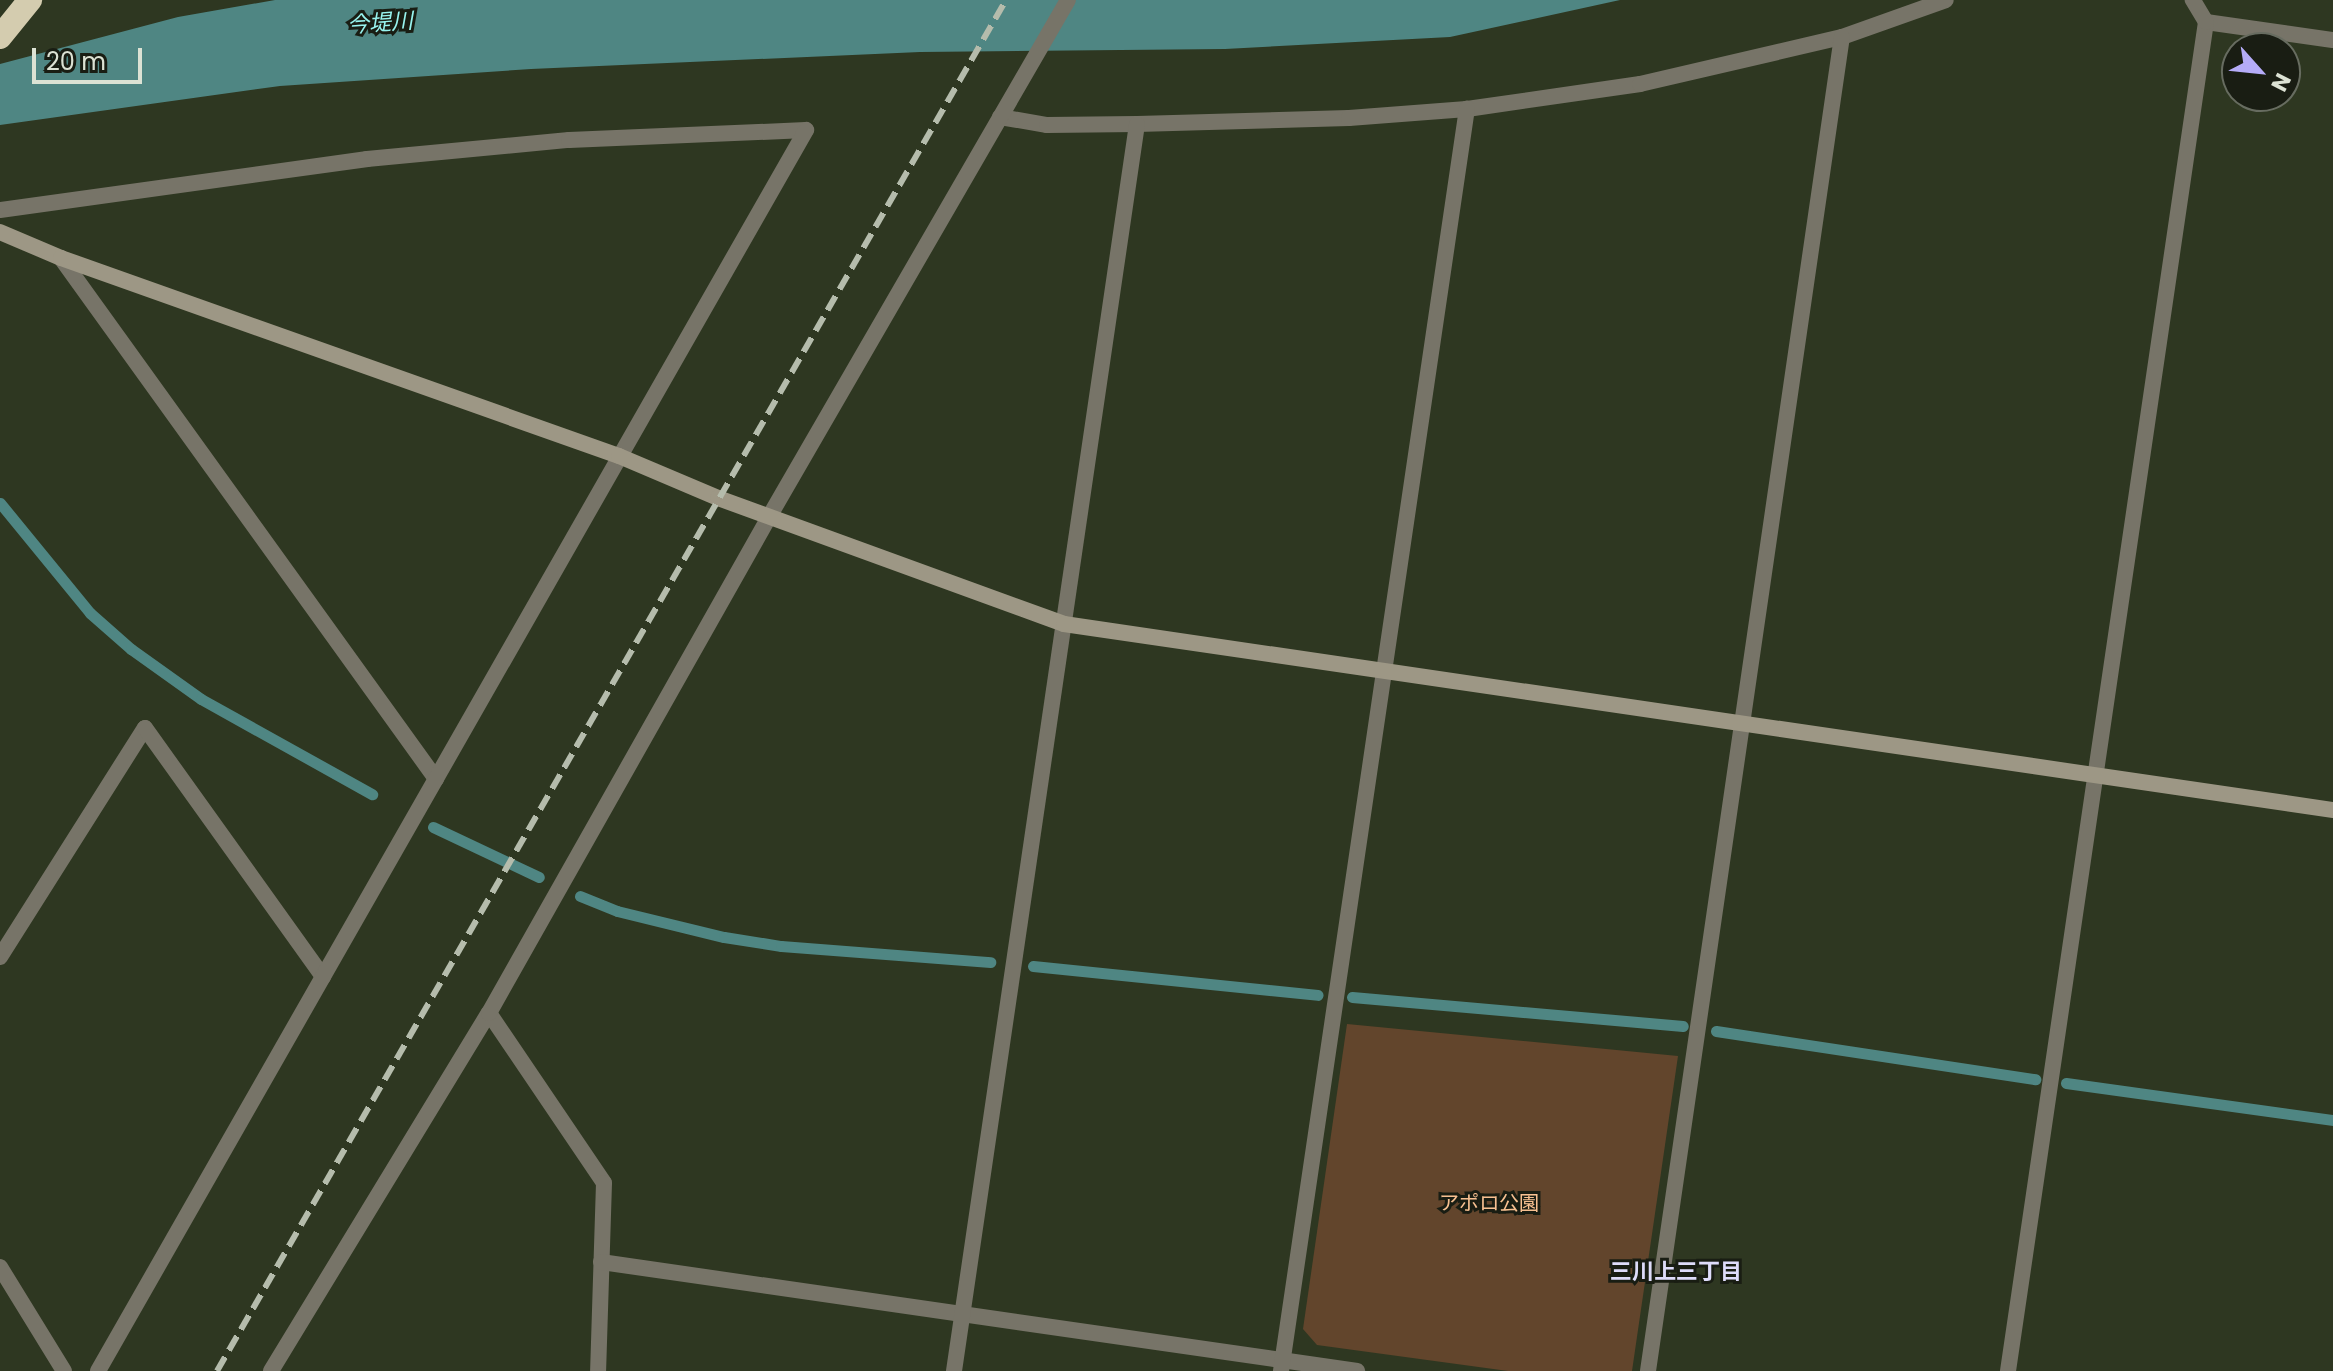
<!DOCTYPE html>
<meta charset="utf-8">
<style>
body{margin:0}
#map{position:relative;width:2333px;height:1371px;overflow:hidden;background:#2e3721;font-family:Poppins,"Noto Sans JP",sans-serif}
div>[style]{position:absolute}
.green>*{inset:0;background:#62452c}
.water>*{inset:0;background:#4f8683}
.stream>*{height:11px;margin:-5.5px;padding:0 5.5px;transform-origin:5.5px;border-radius:5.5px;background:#4f8683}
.street>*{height:16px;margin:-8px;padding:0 8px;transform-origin:8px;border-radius:8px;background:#777468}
.secondary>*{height:16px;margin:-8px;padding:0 8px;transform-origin:8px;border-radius:8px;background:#9d9785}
.highway>*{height:24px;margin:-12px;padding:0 12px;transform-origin:12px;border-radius:12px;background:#d4ccaf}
.rail>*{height:6px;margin-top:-3px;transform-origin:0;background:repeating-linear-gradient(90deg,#b5bcac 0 16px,transparent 0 24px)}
span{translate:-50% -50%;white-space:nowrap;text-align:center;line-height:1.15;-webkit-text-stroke:6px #191d13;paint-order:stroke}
.park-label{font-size:20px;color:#f7c091}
.water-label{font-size:22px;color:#98f4ef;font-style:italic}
.neighbourhood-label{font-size:22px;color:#dedcfa;font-weight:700}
.north{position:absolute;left:2221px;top:32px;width:80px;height:80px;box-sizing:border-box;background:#191d13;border:2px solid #676c60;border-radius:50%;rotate:117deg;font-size:22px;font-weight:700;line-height:32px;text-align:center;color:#dce2d4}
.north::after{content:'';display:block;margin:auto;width:28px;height:36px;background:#b5acf8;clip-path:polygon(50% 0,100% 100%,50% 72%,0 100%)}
.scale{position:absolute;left:32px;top:48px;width:110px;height:36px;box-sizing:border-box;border:4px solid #dce2d4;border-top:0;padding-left:10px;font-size:24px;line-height:28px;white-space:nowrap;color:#dce2d4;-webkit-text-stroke:6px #191d13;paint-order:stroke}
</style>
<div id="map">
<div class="green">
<div style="clip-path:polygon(1347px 1024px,1678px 1056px,1632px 1371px,1508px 1371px,1317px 1345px,1303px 1329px)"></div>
</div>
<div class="water">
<div style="clip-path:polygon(275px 0,1620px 0,1450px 37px,1225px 49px,920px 52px,531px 69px,280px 86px,0 125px,0 64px,178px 17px)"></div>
</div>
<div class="stream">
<div style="left:0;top:503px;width:142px;rotate:50.7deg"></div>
<div style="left:90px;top:613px;width:55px;rotate:41.3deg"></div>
<div style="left:131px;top:649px;width:86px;rotate:35.5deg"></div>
<div style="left:201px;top:699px;width:196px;rotate:29.1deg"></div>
<div style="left:433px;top:827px;width:117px;rotate:25.3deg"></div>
<div style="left:580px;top:896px;width:40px;rotate:22deg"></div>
<div style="left:617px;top:911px;width:110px;rotate:13.7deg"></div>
<div style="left:724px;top:937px;width:58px;rotate:9deg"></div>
<div style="left:781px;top:946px;width:210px;rotate:4.4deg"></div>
<div style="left:1033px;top:966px;width:286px;rotate:5.8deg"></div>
<div style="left:1352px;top:997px;width:332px;rotate:5deg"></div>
<div style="left:1716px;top:1031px;width:323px;rotate:8.6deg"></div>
<div style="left:2066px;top:1083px;width:270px;rotate:7.9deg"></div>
</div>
<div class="street">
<div style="left:2206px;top:22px;width:128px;rotate:8.1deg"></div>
<div style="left:1000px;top:117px;width:48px;rotate:9.7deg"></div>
<div style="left:1047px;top:125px;width:90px;rotate:-0.6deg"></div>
<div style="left:1137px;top:124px;width:212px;rotate:-1.6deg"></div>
<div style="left:1349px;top:118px;width:118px;rotate:-4.4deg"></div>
<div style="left:1467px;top:109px;width:175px;rotate:-8.2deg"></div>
<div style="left:1640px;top:84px;width:207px;rotate:-13.1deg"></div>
<div style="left:1842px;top:37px;width:110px;rotate:-19.6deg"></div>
<div style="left:0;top:210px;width:371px;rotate:-7.9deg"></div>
<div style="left:367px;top:159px;width:203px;rotate:-5.4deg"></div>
<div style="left:569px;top:140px;width:237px;rotate:-2.4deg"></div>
<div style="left:61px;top:258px;width:642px;rotate:54.25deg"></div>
<div style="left:0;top:957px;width:271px;rotate:-57.7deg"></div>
<div style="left:145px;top:728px;width:306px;rotate:54.4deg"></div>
<div style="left:489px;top:1013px;width:205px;rotate:55.9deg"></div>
<div style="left:604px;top:1183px;width:188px;rotate:91.8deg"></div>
<div style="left:601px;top:1262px;width:764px;rotate:8.2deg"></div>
<div style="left:0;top:1267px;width:122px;rotate:58.4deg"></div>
<div style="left:98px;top:1371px;width:1429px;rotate:-60.29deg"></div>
<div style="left:271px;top:1371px;width:419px;rotate:-58.7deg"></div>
<div style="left:489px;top:1013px;width:570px;rotate:-60.55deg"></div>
<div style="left:769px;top:517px;width:597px;rotate:-59.96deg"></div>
<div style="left:954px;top:1371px;width:1260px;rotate:-81.65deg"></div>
<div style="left:1281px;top:1371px;width:1276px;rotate:-81.62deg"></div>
<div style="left:1648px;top:1371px;width:1348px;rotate:-81.73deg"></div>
<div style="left:2008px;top:1371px;width:1363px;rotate:-81.65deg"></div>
<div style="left:2206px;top:22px;width:26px;rotate:-121deg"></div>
</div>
<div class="secondary">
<div style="left:0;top:232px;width:66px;rotate:23.1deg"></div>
<div style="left:61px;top:258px;width:592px;rotate:19.54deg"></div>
<div style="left:619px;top:456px;width:108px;rotate:23deg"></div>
<div style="left:718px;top:498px;width:368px;rotate:20deg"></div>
<div style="left:1064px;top:624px;width:1283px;rotate:8.34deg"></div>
</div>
<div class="highway">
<div style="left:0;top:37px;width:48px;rotate:-51deg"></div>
</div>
<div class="rail">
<div style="left:217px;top:1371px;width:1582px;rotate:-60.08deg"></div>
</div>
<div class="park-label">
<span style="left:1489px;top:1203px">アポロ公園</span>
</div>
<div class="water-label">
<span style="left:380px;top:23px;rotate:-4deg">今堤川</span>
</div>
<div class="neighbourhood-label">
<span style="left:1676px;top:1272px">三川上三丁目</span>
</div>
<div class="north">N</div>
<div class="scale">20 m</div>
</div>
